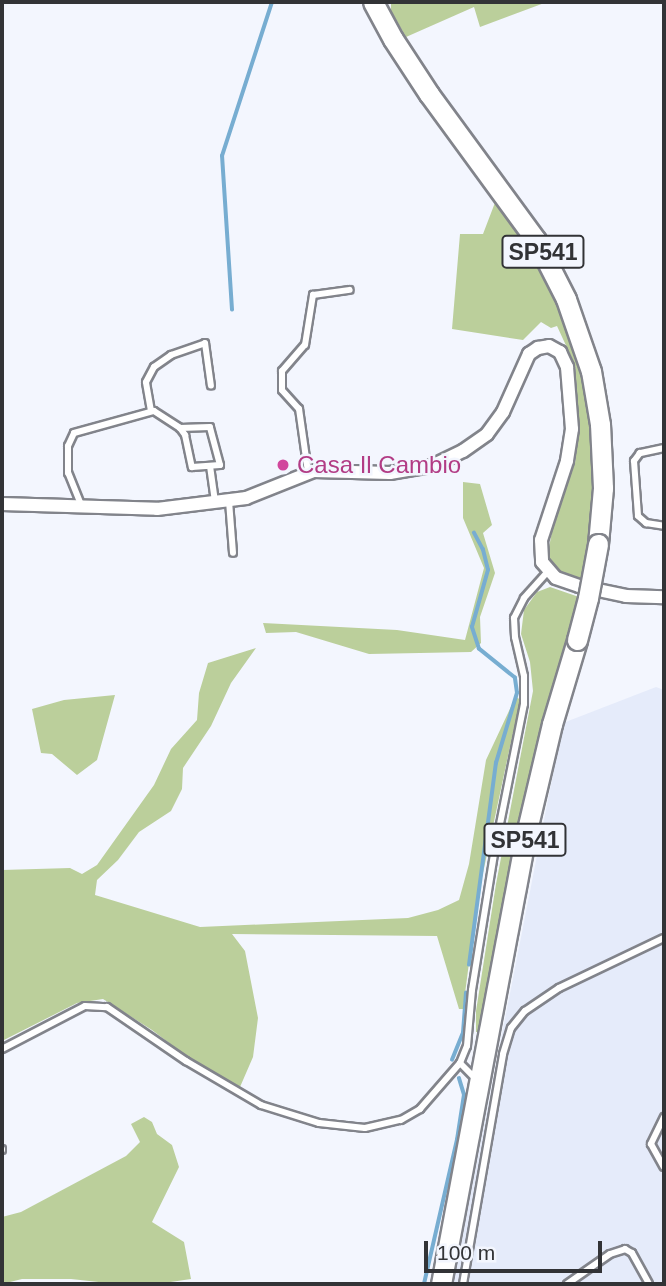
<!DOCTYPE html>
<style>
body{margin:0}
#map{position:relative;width:666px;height:1286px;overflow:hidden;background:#f3f6fe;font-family:Arial,sans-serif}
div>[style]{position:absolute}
.built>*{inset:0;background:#e5ebfa}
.green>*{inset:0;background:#bbcf9b}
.stream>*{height:3.5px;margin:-1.75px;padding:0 1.75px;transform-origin:1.75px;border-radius:1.75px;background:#77add1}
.roads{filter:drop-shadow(2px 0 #82848b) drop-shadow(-2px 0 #82848b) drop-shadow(0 2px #82848b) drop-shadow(0 -2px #82848b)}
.lane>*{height:6px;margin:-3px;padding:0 3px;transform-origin:3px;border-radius:3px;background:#fff}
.street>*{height:12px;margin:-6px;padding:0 6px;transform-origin:6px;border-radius:6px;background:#fff}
.primary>*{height:19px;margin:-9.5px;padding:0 9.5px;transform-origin:9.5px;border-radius:9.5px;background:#fff}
.bridges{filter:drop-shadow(2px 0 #82848b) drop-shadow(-2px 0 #82848b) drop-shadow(0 2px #82848b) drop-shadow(0 -2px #82848b)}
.primary-bridge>*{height:19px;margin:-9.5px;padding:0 9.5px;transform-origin:9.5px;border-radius:9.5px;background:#fff}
.dots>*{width:19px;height:19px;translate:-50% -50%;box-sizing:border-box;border:4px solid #f3f6fe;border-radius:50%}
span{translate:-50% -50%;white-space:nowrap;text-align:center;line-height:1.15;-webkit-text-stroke:5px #f3f6fe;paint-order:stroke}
.shield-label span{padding:2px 5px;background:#f3f6fe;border:2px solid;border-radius:5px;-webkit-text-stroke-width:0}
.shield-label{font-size:23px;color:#323336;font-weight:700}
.hotel-label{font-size:24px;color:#b23c85}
.left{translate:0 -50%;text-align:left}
.frame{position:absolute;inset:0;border:4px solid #323336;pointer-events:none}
.scale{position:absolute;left:424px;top:1241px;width:178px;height:32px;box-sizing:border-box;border:4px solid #323336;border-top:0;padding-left:9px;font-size:21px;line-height:24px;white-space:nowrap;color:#323336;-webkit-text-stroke:5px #f3f6fe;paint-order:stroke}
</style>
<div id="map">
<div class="built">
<div style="clip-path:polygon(656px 687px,664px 690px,664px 1284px,453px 1284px,563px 723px)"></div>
</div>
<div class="green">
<div style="clip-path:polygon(391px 2px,547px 2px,480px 27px,474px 7px,406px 37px,391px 11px)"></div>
<div style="clip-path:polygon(496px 200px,538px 263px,557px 301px,585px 383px,593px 438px,594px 484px,583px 580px,559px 571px,550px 562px,548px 553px,555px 515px,575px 463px,579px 425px,575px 365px,557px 326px,551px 328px,541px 322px,523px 340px,452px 329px,460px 234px,483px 234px)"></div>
<div style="clip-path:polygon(463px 482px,480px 484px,492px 525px,483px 533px,495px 573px,480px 617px,481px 643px,471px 652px,369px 654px,296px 632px,266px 633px,263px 623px,397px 630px,465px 640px,484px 568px,463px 518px)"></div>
<div style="clip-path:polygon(550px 587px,579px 597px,526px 795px,478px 1032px,476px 1032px,476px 1011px,496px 884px,533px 691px,530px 662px,521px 634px,524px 610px,537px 592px)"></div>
<div style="clip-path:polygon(256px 648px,231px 683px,211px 726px,183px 768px,182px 789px,171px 811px,139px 832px,118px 860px,97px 880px,95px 895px,200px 927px,408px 918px,438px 910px,459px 900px,469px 864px,486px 760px,516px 696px,520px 700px,477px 901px,463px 1009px,459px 1009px,437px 936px,232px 934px,245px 951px,258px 1018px,253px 1057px,240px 1087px,190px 1059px,152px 1030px,103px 999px,77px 1003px,2px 1041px,2px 870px,70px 868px,82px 874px,97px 865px,154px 785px,171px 749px,197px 720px,199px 693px,208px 663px)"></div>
<div style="clip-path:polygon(115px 695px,97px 760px,77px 775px,52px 754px,41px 753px,32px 709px,64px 700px)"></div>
<div style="clip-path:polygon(144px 1117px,152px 1122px,157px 1134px,172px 1145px,179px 1167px,152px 1222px,184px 1242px,191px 1279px,157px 1284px,117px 1284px,71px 1279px,22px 1279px,2px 1284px,2px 1217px,21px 1212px,126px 1156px,140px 1142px,131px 1124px)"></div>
</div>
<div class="stream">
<div style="left:232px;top:310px;width:154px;rotate:-93.7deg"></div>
<div style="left:222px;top:156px;width:162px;rotate:-72deg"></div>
<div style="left:469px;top:965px;width:204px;rotate:-82.4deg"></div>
<div style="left:496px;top:763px;width:73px;rotate:-73.3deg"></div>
<div style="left:517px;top:693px;width:15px;rotate:-98deg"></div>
<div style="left:515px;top:678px;width:46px;rotate:-141.1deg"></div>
<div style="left:479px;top:649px;width:23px;rotate:-108deg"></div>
<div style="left:472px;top:627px;width:59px;rotate:-74.3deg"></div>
<div style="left:488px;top:570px;width:21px;rotate:-104deg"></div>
<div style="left:483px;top:550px;width:19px;rotate:-118deg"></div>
<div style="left:452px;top:1060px;width:29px;rotate:-68deg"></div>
<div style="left:463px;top:1033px;width:40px;rotate:-85.7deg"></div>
<div style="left:424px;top:1284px;width:148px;rotate:-77.1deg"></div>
<div style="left:457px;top:1140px;width:46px;rotate:-81.2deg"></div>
<div style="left:464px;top:1095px;width:17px;rotate:-107deg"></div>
</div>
<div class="roads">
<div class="lane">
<div style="left:151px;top:411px;width:29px;rotate:-100deg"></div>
<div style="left:146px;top:382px;width:17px;rotate:-62deg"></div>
<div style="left:154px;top:367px;width:21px;rotate:-35deg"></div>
<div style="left:171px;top:355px;width:36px;rotate:-19deg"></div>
<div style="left:205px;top:343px;width:43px;rotate:82.1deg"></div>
<div style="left:664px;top:448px;width:25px;rotate:168deg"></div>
<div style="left:640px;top:453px;width:10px;rotate:127deg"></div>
<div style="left:634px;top:461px;width:55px;rotate:85.8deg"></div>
<div style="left:638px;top:516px;width:11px;rotate:41deg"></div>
<div style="left:646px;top:523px;width:18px;rotate:9deg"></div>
<div style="left:210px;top:466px;width:36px;rotate:82deg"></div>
<div style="left:308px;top:472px;width:64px;rotate:-98.1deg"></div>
<div style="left:299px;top:409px;width:25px;rotate:-132deg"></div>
<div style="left:282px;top:390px;width:19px;rotate:-90deg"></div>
<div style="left:282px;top:371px;width:35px;rotate:-49deg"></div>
<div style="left:305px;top:345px;width:51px;rotate:-80.9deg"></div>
<div style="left:313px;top:295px;width:37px;rotate:-8deg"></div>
<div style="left:229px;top:501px;width:52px;rotate:85.6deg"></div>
<div style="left:82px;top:507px;width:37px;rotate:-112deg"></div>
<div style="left:68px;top:473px;width:27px;rotate:-90deg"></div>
<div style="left:68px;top:446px;width:14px;rotate:-65deg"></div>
<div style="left:74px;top:433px;width:83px;rotate:-15.4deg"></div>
<div style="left:154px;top:411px;width:31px;rotate:33deg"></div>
<div style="left:180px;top:428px;width:9px;rotate:54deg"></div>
<div style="left:185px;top:435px;width:33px;rotate:78deg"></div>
<div style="left:192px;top:467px;width:28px;rotate:-4deg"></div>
<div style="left:220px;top:465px;width:39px;rotate:-105deg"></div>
<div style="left:210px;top:427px;width:30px;rotate:178deg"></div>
<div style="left:2px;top:1049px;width:93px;rotate:-27.4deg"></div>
<div style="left:85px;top:1006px;width:22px;rotate:3deg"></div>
<div style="left:107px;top:1007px;width:96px;rotate:34.4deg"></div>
<div style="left:186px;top:1061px;width:87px;rotate:30.4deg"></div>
<div style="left:261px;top:1105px;width:61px;rotate:17.2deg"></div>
<div style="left:319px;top:1123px;width:46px;rotate:6.2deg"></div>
<div style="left:365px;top:1128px;width:37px;rotate:-13deg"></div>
<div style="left:401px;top:1120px;width:22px;rotate:-30deg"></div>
<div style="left:420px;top:1109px;width:61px;rotate:-49deg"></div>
<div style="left:460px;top:1063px;width:18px;rotate:-68deg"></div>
<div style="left:467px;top:1046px;width:56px;rotate:-84.9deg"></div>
<div style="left:472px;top:990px;width:138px;rotate:-80.8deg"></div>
<div style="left:494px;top:854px;width:153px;rotate:-78.7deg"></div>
<div style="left:524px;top:704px;width:28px;rotate:-90deg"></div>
<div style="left:524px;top:676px;width:40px;rotate:-103deg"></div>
<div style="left:515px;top:637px;width:19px;rotate:-93deg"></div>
<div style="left:514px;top:618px;width:22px;rotate:-63deg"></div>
<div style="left:524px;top:598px;width:36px;rotate:-48deg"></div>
<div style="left:460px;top:1063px;width:23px;rotate:45deg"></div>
<div style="left:664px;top:1117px;width:30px;rotate:116deg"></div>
<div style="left:651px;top:1144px;width:26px;rotate:61deg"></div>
<div style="left:2px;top:1149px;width:1px;rotate:90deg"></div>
<div style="left:463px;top:1284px;width:233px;rotate:-80.1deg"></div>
<div style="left:503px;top:1054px;width:27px;rotate:-73deg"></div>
<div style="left:511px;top:1028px;width:22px;rotate:-51deg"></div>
<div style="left:525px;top:1011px;width:41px;rotate:-34.1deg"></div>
<div style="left:559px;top:988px;width:116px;rotate:-25.5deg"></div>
<div style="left:567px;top:1284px;width:52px;rotate:-34.9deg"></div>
<div style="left:610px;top:1254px;width:16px;rotate:-18deg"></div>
<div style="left:625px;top:1249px;width:8px;rotate:30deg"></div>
<div style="left:632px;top:1253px;width:35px;rotate:61deg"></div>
</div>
<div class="street">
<div style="left:2px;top:504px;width:155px;rotate:1.8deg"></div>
<div style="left:157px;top:509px;width:90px;rotate:-7deg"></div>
<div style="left:246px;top:498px;width:73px;rotate:-21.7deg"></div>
<div style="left:314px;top:471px;width:76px;rotate:1.5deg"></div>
<div style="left:390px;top:473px;width:43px;rotate:-9.5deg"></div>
<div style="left:432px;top:466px;width:34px;rotate:-26deg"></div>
<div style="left:463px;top:451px;width:29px;rotate:-35deg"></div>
<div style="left:487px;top:434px;width:27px;rotate:-54deg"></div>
<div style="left:503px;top:412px;width:64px;rotate:-65.9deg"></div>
<div style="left:529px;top:354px;width:11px;rotate:-34deg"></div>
<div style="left:538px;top:348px;width:11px;rotate:-10deg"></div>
<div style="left:549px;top:346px;width:13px;rotate:29deg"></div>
<div style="left:560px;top:352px;width:17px;rotate:65deg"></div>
<div style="left:567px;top:367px;width:62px;rotate:85.4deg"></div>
<div style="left:572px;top:429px;width:32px;rotate:99deg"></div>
<div style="left:567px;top:461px;width:83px;rotate:108.2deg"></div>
<div style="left:541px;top:540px;width:22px;rotate:87deg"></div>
<div style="left:542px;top:562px;width:21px;rotate:49deg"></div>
<div style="left:556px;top:578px;width:24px;rotate:19deg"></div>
<div style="left:579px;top:586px;width:48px;rotate:12deg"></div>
<div style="left:626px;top:596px;width:38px;rotate:2deg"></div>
</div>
<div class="primary">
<div style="left:373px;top:2px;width:42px;rotate:61.6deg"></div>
<div style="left:393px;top:39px;width:66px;rotate:56.8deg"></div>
<div style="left:429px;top:94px;width:181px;rotate:53.8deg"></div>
<div style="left:536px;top:240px;width:66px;rotate:63deg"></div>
<div style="left:566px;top:299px;width:76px;rotate:70.9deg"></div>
<div style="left:591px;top:371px;width:54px;rotate:80.4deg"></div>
<div style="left:600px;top:424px;width:64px;rotate:87.3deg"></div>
<div style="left:603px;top:488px;width:56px;rotate:95.1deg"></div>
<div style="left:441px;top:1284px;width:458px;rotate:-79.3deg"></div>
<div style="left:526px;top:834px;width:113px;rotate:-76.7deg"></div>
<div style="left:552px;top:724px;width:88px;rotate:-73.4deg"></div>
</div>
</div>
<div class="bridges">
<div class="primary-bridge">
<div style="left:577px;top:640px;width:43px;rotate:-75.3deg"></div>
<div style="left:588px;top:598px;width:55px;rotate:-79.5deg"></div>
</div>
</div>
<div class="dots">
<div style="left:283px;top:465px;background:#d1479c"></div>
</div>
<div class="shield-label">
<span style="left:543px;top:252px">SP541</span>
<span style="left:525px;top:840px">SP541</span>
</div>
<div class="hotel-label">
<span class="left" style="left:297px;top:465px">Casa Il Cambio</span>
</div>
<div class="frame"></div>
<div class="scale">100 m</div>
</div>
